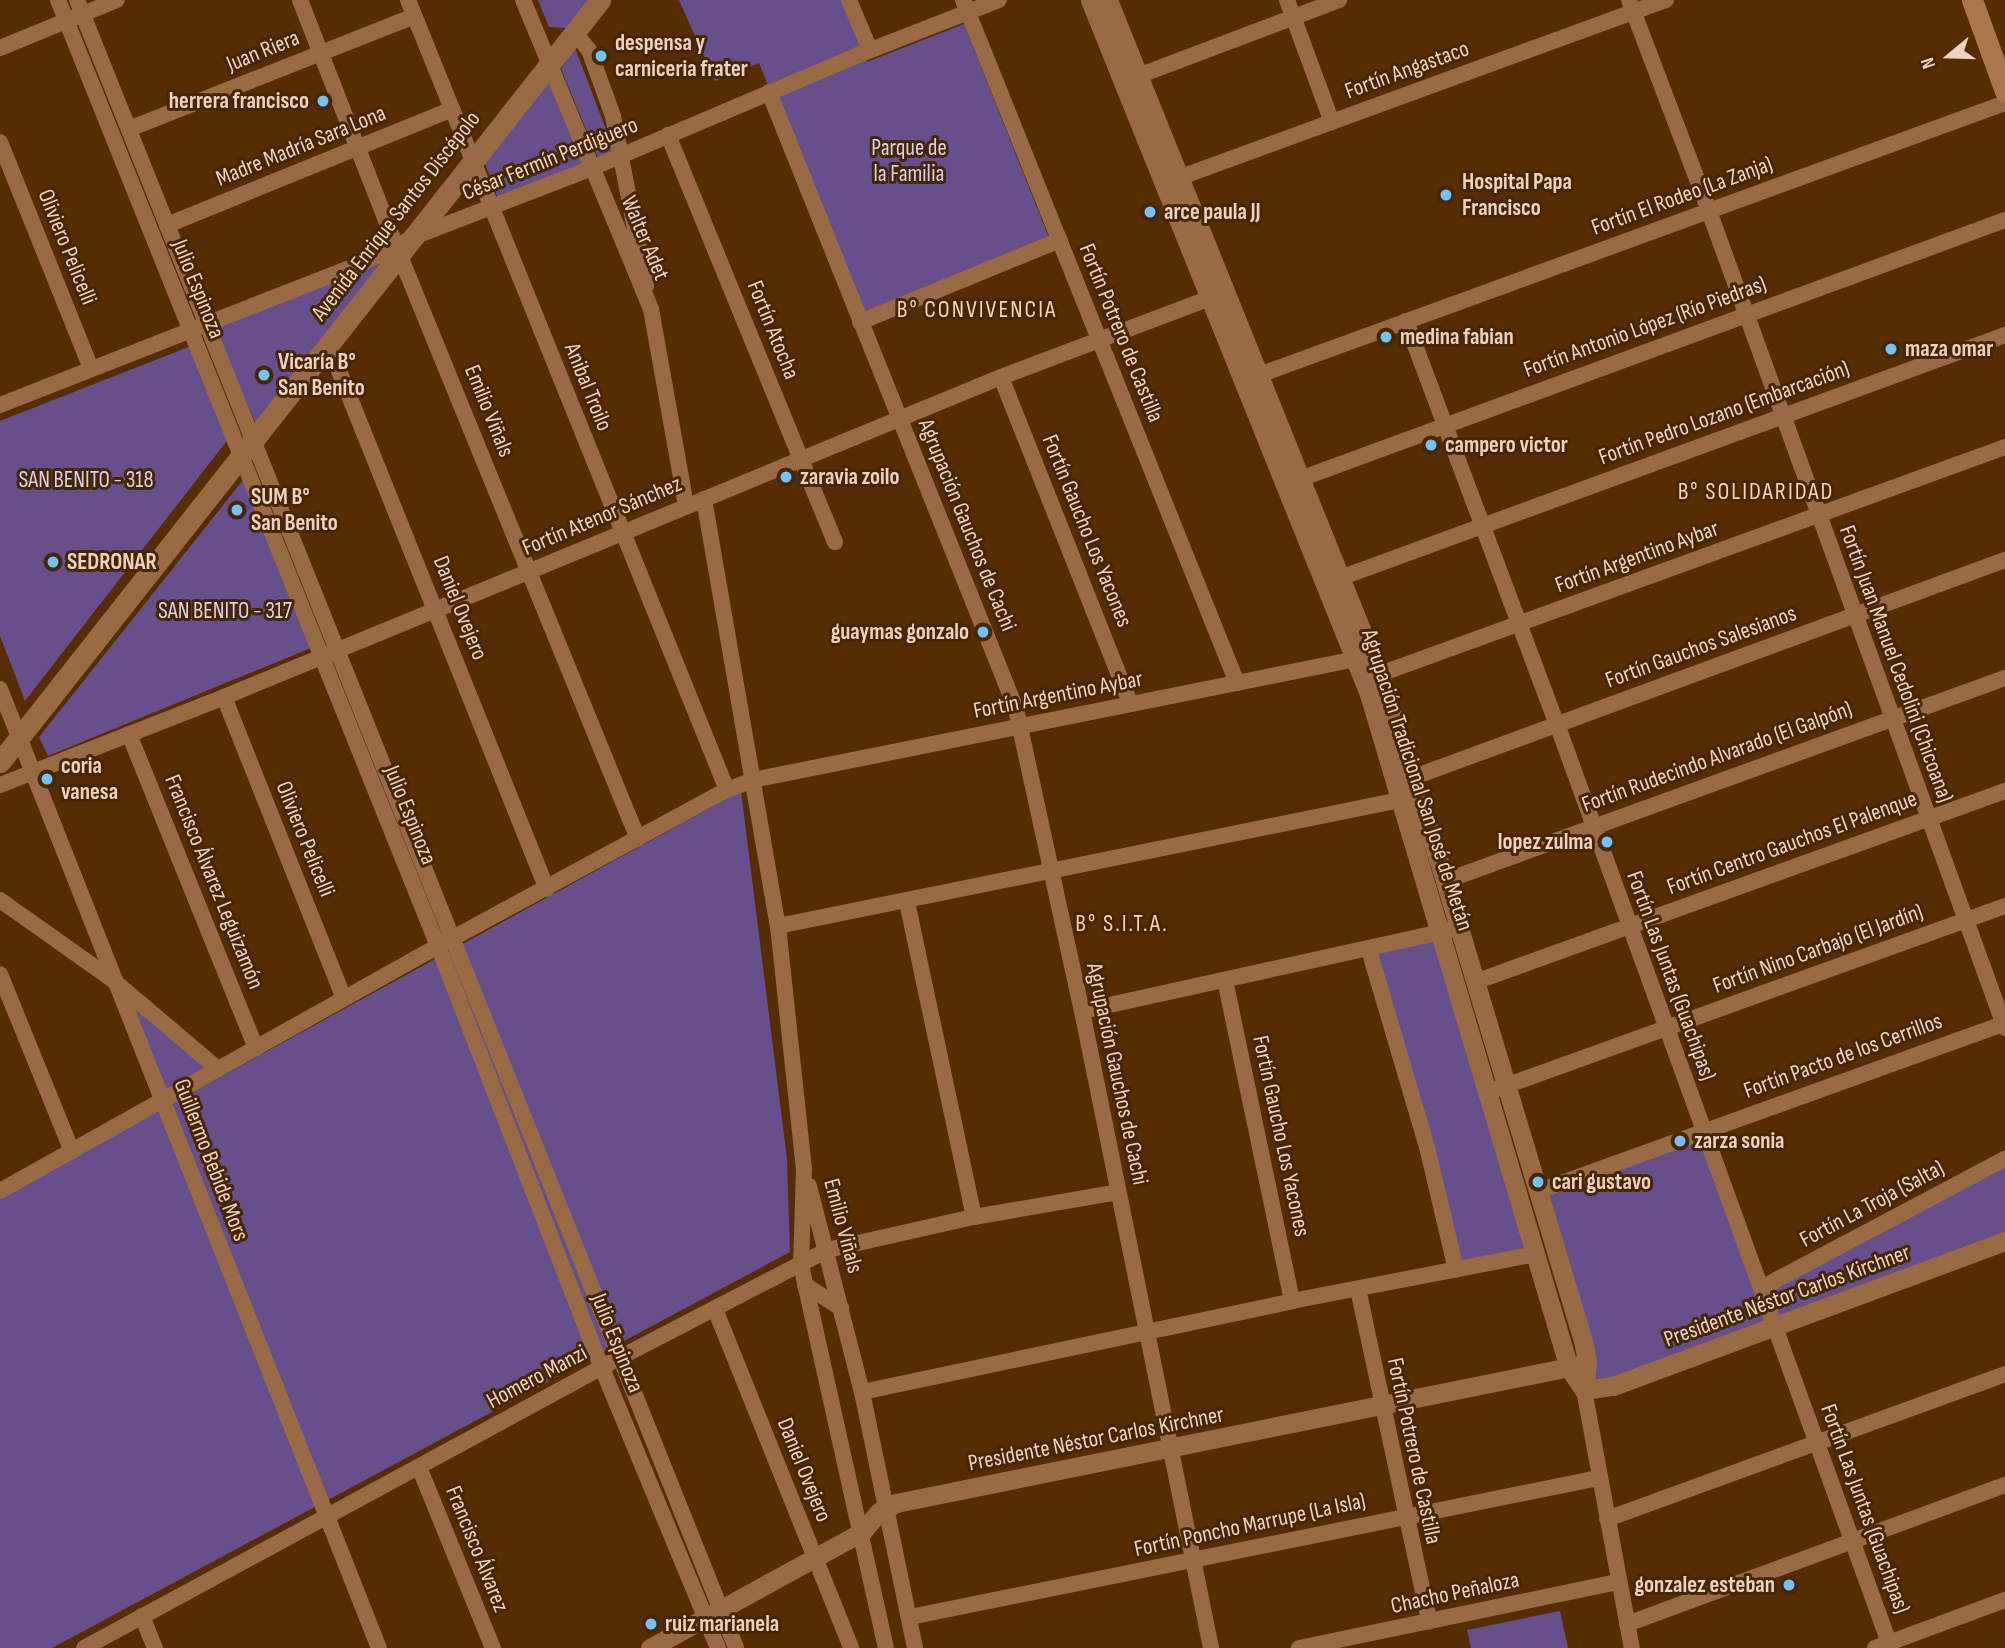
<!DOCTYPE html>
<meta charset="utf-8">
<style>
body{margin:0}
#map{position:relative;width:2005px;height:1648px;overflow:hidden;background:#562d01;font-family:"Sofia Sans Condensed",sans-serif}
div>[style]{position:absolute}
.green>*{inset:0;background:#664f8b}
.minor>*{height:16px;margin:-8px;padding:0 8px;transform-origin:8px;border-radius:8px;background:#996b45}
.tertiary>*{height:19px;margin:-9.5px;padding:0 9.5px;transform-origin:9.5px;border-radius:9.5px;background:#996b45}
.secondary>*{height:21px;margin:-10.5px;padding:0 10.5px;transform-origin:10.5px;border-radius:10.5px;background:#996b45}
.primary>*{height:21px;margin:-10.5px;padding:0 10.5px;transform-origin:10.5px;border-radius:10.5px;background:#aa774d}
.dots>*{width:19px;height:19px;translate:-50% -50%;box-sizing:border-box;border:4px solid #452607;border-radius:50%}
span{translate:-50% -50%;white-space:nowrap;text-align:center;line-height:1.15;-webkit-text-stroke:6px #452607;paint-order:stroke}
.poi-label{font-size:23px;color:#edd3bf;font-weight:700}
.left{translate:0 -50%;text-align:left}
.right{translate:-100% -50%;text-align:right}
.street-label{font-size:23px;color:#edd3bf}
.park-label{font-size:23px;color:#d9d1eb}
.neighbourhood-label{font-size:24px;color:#fdd3b3;letter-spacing:2px}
.north{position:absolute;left:1914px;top:21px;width:70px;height:70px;-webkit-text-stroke:5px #452607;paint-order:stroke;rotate:251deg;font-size:19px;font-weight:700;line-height:28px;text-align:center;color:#edd3bf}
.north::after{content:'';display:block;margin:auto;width:24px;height:32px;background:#edd3bf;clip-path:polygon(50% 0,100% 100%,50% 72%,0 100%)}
</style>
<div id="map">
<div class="green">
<div style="clip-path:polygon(538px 0,590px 0,567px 28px,549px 27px)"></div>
<div style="clip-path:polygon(679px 0,842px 0,867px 62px,964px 24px,1049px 238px,860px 314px,759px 63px,715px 81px)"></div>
<div style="clip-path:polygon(575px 48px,615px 153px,599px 160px,561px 69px)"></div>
<div style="clip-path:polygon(551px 79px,588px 167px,499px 201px,484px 161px)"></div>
<div style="clip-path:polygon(391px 254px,256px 424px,212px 325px)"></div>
<div style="clip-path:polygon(191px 346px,229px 438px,25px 701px,0 636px,0 421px)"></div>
<div style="clip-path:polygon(243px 480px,311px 648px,48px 756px,39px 737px)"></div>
<div style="clip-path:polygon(741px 791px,787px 1159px,790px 1252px,52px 1648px,0 1648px,0 1198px)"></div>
<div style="clip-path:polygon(1440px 934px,1536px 1254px,1456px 1270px,1369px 950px)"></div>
<div style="clip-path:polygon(122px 992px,213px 1068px,166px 1096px)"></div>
<div style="clip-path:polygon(1702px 1130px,1775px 1325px,1591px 1384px,1539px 1191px)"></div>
<div style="clip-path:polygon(2005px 1163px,2005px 1237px,1778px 1320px,1767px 1289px)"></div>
<div style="clip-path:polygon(1560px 1611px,1568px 1648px,1471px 1648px,1467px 1630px)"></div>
</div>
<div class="minor">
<div style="left:58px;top:0;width:1019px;rotate:68.12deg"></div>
<div style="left:438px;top:946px;width:453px;rotate:68.8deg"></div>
<div style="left:602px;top:1368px;width:303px;rotate:67.5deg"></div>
<div style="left:77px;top:0;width:1775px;rotate:68.2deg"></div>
<div style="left:300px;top:0;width:264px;rotate:68.7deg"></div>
<div style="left:396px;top:246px;width:640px;rotate:67.8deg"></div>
<div style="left:408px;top:0;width:852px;rotate:68.01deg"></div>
<div style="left:523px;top:0;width:334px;rotate:67.5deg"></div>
<div style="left:651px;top:309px;width:200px;rotate:79.9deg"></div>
<div style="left:849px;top:0;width:54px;rotate:67.2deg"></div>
<div style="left:963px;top:0;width:736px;rotate:68.14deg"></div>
<div style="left:1287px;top:0;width:130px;rotate:69.8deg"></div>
<div style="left:1629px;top:0;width:226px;rotate:69.2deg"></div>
<div style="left:1709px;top:211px;width:869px;rotate:70.08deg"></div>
<div style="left:574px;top:32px;width:23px;rotate:50deg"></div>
<div style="left:589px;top:50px;width:70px;rotate:70deg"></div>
<div style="left:613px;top:116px;width:173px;rotate:79deg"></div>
<div style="left:0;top:48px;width:126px;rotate:-22.3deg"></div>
<div style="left:1138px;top:76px;width:215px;rotate:-20.7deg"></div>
<div style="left:769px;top:92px;width:665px;rotate:68.18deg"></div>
<div style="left:1016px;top:709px;width:309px;rotate:77.7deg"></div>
<div style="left:1082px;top:1011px;width:650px;rotate:78.55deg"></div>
<div style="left:129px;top:129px;width:307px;rotate:-21.6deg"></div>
<div style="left:668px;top:135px;width:440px;rotate:67.7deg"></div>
<div style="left:0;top:142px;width:244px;rotate:68.1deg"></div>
<div style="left:1170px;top:181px;width:528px;rotate:-20.05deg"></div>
<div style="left:167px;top:225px;width:308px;rotate:-22.1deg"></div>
<div style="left:1406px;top:321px;width:430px;rotate:69.5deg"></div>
<div style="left:1557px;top:724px;width:983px;rotate:70.13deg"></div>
<div style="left:860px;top:322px;width:216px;rotate:-22.3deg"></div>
<div style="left:329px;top:346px;width:585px;rotate:68.13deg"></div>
<div style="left:1001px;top:377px;width:351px;rotate:68.4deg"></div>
<div style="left:1248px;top:379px;width:806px;rotate:-20.03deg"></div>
<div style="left:0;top:405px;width:391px;rotate:-21.4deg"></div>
<div style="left:364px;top:262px;width:58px;rotate:-26.6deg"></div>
<div style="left:416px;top:236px;width:189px;rotate:-21.1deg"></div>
<div style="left:592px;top:168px;width:289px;rotate:-23deg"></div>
<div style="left:858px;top:55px;width:151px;rotate:-21.3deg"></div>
<div style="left:1300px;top:479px;width:751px;rotate:-20.17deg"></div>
<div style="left:704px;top:499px;width:433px;rotate:80.2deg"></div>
<div style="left:778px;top:926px;width:245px;rotate:83.9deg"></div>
<div style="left:804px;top:1170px;width:95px;rotate:91.8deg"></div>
<div style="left:801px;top:1265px;width:392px;rotate:77.5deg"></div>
<div style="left:1340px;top:578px;width:708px;rotate:-20.07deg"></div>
<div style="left:1369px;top:678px;width:677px;rotate:-19.96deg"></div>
<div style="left:0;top:689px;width:1031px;rotate:68.44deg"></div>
<div style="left:224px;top:697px;width:324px;rotate:68.3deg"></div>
<div style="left:129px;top:734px;width:339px;rotate:68deg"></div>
<div style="left:1414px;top:777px;width:630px;rotate:-20.16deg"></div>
<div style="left:0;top:785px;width:241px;rotate:-21.4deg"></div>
<div style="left:224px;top:697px;width:840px;rotate:-22.38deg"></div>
<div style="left:1001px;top:377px;width:235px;rotate:-20.7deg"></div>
<div style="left:1445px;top:881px;width:596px;rotate:-19.93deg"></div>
<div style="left:0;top:900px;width:138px;rotate:35.3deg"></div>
<div style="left:113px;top:980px;width:138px;rotate:40.3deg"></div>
<div style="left:907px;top:902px;width:322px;rotate:78deg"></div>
<div style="left:778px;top:926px;width:645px;rotate:-11.45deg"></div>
<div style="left:1369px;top:950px;width:205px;rotate:73.6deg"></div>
<div style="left:1427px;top:1147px;width:126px;rotate:76.7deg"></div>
<div style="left:0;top:974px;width:191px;rotate:67.9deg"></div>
<div style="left:1225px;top:980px;width:328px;rotate:78.2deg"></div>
<div style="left:1475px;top:982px;width:563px;rotate:-19.82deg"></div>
<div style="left:1082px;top:1011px;width:387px;rotate:-12.4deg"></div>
<div style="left:1497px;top:1089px;width:540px;rotate:-19.81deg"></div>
<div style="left:809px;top:1186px;width:213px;rotate:75.6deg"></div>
<div style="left:862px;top:1392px;width:261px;rotate:78.3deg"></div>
<div style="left:0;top:1191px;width:502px;rotate:-29.22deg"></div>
<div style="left:438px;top:946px;width:328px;rotate:-28.4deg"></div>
<div style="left:727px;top:790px;width:28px;rotate:-21deg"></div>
<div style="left:753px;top:780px;width:625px;rotate:-11.35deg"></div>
<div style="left:1539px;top:1191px;width:495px;rotate:-19.8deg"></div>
<div style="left:805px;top:1285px;width:43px;rotate:32.6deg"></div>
<div style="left:1761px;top:1288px;width:276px;rotate:-27.9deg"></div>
<div style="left:1358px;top:1289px;width:340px;rotate:77.9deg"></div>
<div style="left:715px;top:1309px;width:365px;rotate:68.1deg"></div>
<div style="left:1584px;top:1390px;width:262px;rotate:79.5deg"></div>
<div style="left:862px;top:1392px;width:440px;rotate:-11.9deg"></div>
<div style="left:1292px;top:1301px;width:248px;rotate:-10.9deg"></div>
<div style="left:419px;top:1467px;width:196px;rotate:67.8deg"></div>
<div style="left:1607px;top:1519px;width:424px;rotate:-20deg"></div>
<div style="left:142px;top:1616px;width:35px;rotate:68deg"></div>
<div style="left:910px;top:1617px;width:703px;rotate:-11.41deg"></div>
<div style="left:1627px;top:1624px;width:403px;rotate:-20.2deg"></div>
<div style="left:84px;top:1648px;width:609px;rotate:-28.46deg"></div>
<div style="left:619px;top:1358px;width:234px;rotate:-27.4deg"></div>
<div style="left:827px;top:1250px;width:151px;rotate:-12.7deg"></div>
<div style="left:974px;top:1217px;width:146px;rotate:-9.8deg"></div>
<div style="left:1299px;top:1648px;width:327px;rotate:-11.7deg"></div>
<div style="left:1875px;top:1648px;width:139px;rotate:-20.3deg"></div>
</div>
<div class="tertiary">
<div style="left:1090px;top:0;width:748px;rotate:68.1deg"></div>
<div style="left:1369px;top:694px;width:703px;rotate:73.47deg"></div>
<div style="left:1569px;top:1368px;width:27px;rotate:56deg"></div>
<div style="left:1108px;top:0;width:726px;rotate:68.1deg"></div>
<div style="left:1379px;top:674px;width:217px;rotate:72.3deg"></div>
<div style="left:1445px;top:881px;width:484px;rotate:73.3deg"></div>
<div style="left:1584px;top:1345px;width:17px;rotate:80deg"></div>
<div style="left:1587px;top:1362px;width:28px;rotate:96deg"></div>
<div style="left:1584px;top:1390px;width:29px;rotate:-8deg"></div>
<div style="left:1613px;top:1386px;width:418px;rotate:-20.3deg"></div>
<div style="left:650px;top:1648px;width:242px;rotate:-28.7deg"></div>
<div style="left:862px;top:1532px;width:26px;rotate:-50deg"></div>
<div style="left:879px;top:1512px;width:19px;rotate:-28deg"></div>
<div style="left:896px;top:1503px;width:697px;rotate:-11.42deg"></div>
</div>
<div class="secondary">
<div style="left:0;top:762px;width:970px;rotate:-51.78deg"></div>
</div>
<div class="primary">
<div style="left:1972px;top:0;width:97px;rotate:70.1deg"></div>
</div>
<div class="dots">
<div style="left:601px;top:56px;background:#73c1f5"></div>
<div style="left:323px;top:101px;background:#73c1f5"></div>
<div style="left:1446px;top:195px;background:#73c1f5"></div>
<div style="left:1150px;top:212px;background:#73c1f5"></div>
<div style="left:1386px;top:337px;background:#73c1f5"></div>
<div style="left:1891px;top:349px;background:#73c1f5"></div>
<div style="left:264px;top:375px;background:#73c1f5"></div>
<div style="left:1431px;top:445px;background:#73c1f5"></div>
<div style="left:786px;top:477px;background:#73c1f5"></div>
<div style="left:237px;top:510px;background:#73c1f5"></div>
<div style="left:53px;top:562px;background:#73c1f5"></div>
<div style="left:983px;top:632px;background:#73c1f5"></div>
<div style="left:47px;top:779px;background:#73c1f5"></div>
<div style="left:1607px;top:842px;background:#73c1f5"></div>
<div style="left:1680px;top:1141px;background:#73c1f5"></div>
<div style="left:1538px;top:1182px;background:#73c1f5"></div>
<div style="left:1789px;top:1585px;background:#73c1f5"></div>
<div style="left:651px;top:1624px;background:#73c1f5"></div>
</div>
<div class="poi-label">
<span class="left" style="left:615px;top:56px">despensa y<br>carniceria frater</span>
<span class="right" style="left:309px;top:101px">herrera francisco</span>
<span class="left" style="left:1462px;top:195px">Hospital Papa<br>Francisco</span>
<span class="left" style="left:1164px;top:212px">arce paula JJ</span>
<span class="left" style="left:1400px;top:337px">medina fabian</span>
<span class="left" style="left:1905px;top:349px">maza omar</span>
<span class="left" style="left:278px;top:375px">Vicaría B°<br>San Benito</span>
<span class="left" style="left:1445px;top:445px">campero victor</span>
<span class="left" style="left:800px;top:477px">zaravia zoilo</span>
<span class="left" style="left:251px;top:510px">SUM B°<br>San Benito</span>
<span class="left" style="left:67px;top:562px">SEDRONAR</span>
<span class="right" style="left:969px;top:632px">guaymas gonzalo</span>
<span class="left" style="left:61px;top:779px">coria<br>vanesa</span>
<span class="right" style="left:1593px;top:842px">lopez zulma</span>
<span class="left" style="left:1694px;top:1141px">zarza sonia</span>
<span class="left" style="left:1552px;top:1182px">cari gustavo</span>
<span class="right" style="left:1775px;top:1585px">gonzalez esteban</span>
<span class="left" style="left:665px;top:1624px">ruiz marianela</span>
</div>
<div class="street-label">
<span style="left:263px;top:51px;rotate:-22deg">Juan Riera</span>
<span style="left:1407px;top:70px;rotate:-20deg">Fortín Angastaco</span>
<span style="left:301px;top:146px;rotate:-22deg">Madre Madría Sara Lona</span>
<span style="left:550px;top:159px;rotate:-22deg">César Fermín Perdiguero</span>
<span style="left:1682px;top:196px;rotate:-20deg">Fortín El Rodeo (La Zanja)</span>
<span style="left:396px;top:216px;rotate:-52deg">Avenida Enrique Santos Discépolo</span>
<span style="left:645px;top:238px;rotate:67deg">Walter Adet</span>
<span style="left:67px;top:247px;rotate:68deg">Oliviero Pelicelli</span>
<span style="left:198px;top:289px;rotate:68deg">Julio Espinoza</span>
<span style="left:1645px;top:327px;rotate:-20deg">Fortín Antonio López (Río Piedras)</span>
<span style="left:773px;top:330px;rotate:68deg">Fortín Atocha</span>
<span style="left:1121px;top:333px;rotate:68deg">Fortín Potrero de Castilla</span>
<span style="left:588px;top:387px;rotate:68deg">Anibal Troilo</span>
<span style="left:489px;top:411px;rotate:68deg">Emilio Viñals</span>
<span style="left:1724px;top:413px;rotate:-20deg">Fortín Pedro Lozano (Embarcación)</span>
<span style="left:602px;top:516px;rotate:-23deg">Fortín Atenor Sánchez</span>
<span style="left:967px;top:525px;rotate:68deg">Agrupación Gauchos de Cachi</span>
<span style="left:1087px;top:531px;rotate:68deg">Fortín Gaucho Los Yacones</span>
<span style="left:1637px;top:557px;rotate:-20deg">Fortín Argentino Aybar</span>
<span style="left:460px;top:608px;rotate:68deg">Daniel Ovejero</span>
<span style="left:1701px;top:647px;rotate:-20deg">Fortín Gauchos Salesianos</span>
<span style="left:1896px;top:664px;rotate:70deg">Fortín Juan Manuel Cedolini (Chicoana)</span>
<span style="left:1058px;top:695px;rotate:-11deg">Fortín Argentino Aybar</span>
<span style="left:1717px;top:757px;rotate:-20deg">Fortín Rudecindo Alvarado (El Galpón)</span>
<span style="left:1417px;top:780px;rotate:72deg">Agrupación Tradicional San José de Metán</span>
<span style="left:410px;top:815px;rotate:68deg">Julio Espinoza</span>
<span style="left:305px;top:839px;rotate:68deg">Oliviero Pelicelli</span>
<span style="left:1792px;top:843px;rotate:-20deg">Fortín Centro Gauchos El Palenque</span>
<span style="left:214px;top:882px;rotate:68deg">Francisco Álvarez Leguizamón</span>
<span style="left:1818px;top:949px;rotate:-20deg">Fortín Nino Carbajo (El Jardín)</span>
<span style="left:1671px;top:976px;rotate:70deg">Fortín Las Juntas (Guachipas)</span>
<span style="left:1843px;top:1056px;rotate:-20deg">Fortín Pacto de los Cerrillos</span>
<span style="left:1117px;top:1074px;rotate:78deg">Agrupación Gauchos de Cachi</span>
<span style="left:1281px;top:1136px;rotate:78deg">Fortín Gaucho Los Yacones</span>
<span style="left:211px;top:1160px;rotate:69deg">Guillermo Bebide Mors</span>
<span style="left:1872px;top:1204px;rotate:-28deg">Fortín La Troja (Salta)</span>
<span style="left:843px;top:1226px;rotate:75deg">Emilio Viñals</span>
<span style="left:1787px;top:1296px;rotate:-20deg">Presidente Néstor Carlos Kirchner</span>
<span style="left:617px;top:1343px;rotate:68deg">Julio Espinoza</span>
<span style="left:537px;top:1377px;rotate:-28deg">Homero Manzi</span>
<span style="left:1096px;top:1439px;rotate:-11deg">Presidente Néstor Carlos Kirchner</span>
<span style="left:1414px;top:1451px;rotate:78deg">Fortín Potrero de Castilla</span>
<span style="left:804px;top:1470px;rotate:68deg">Daniel Ovejero</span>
<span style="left:1865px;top:1509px;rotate:70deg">Fortín Las Juntas (Guachipas)</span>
<span style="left:1250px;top:1525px;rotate:-12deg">Fortín Poncho Marrupe (La Isla)</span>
<span style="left:477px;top:1549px;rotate:68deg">Francisco Álvarez</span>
<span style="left:1455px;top:1593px;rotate:-12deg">Chacho Peñaloza</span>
</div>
<div class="park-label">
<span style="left:909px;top:161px">Parque de<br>la Familia</span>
<span style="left:86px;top:480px">SAN BENITO - 318</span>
<span style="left:225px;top:611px">SAN BENITO - 317</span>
</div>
<div class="neighbourhood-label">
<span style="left:977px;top:310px">B° CONVIVENCIA</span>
<span style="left:1756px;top:492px">B° SOLIDARIDAD</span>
<span style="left:1122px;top:924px">B° S.I.T.A.</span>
</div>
<div class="north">N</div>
</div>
